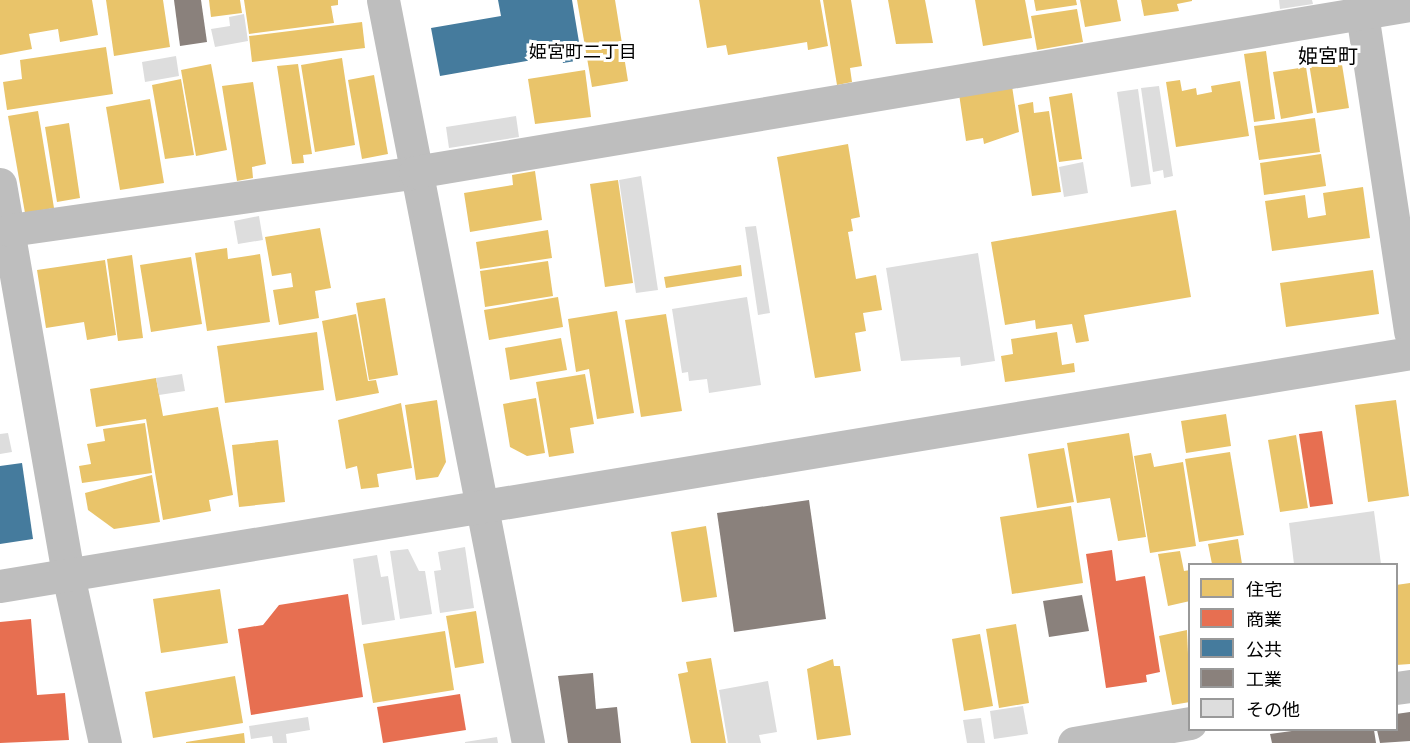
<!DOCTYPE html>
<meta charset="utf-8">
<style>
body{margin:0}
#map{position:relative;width:1410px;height:743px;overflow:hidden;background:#fff;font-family:Inter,"Noto Sans JP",sans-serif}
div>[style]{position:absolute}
.homes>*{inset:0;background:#e9c46a}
.shops>*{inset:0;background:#e76f51}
.public>*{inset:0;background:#457b9d}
.industry>*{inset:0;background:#8a817c}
.building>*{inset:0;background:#ddd}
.street>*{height:33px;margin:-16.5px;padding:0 16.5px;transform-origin:16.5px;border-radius:16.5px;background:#bebebe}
span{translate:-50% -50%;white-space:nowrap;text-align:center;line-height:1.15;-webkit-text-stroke:6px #fff;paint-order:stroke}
.neighbourhood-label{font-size:18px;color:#000}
.quarter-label{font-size:20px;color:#000}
.legend{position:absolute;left:1188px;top:563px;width:210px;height:168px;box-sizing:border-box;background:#fff;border:2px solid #999;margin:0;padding:8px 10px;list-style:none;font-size:18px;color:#000}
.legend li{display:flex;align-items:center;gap:12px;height:30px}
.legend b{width:30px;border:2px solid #999}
</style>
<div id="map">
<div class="homes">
<div style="clip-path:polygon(0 0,92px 0,98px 35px,60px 42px,58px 29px,29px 34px,32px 49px,0 55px)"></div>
<div style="clip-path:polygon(106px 0,163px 0,170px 47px,114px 56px)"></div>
<div style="clip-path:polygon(209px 0,240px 0,242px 13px,211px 17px)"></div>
<div style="clip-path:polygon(244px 0,338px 0,338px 5px,331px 6px,334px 23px,249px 34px)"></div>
<div style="clip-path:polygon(577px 0,615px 0,628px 81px,592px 87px)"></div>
<div style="clip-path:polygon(699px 0,820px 0,828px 46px,808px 50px,807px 42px,728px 55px,726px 45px,707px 48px)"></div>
<div style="clip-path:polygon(823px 0,851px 0,862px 66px,850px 68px,852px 82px,837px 85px)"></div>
<div style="clip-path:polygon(888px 0,925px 0,933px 43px,896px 44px)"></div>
<div style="clip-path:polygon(975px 0,1025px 0,1032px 38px,983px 46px)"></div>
<div style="clip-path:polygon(1034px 0,1076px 0,1077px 5px,1036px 11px)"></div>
<div style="clip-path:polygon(1080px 0,1117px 0,1121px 21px,1085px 27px)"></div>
<div style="clip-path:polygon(1141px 0,1192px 0,1192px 1px,1177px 4px,1179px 11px,1144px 16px)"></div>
<div style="clip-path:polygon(1077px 9px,1083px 42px,1037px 50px,1031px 16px)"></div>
<div style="clip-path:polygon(362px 22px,365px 48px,252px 62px,249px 36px)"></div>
<div style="clip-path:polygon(1339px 46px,1349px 108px,1317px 113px,1307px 51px)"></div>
<div style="clip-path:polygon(106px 47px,113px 94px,7px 110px,3px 82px,22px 79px,20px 60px)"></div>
<div style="clip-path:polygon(1266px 51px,1275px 119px,1254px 122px,1244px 54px)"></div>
<div style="clip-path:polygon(342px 58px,355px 145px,315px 152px,301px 65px)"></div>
<div style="clip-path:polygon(211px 64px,227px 150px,196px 156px,181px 70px)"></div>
<div style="clip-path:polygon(298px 64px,312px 154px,303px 155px,304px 163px,292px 164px,277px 66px)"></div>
<div style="clip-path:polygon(1306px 67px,1313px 113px,1281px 119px,1273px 72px)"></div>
<div style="clip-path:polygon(585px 70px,591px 117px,535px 124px,528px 79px)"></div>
<div style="clip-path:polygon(374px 75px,388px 154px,362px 159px,348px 80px)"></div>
<div style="clip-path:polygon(181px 79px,194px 155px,165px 159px,152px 85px)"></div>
<div style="clip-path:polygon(1180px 80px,1182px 91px,1196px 88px,1197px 95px,1212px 92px,1211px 86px,1240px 81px,1249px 136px,1176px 147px,1166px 82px)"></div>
<div style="clip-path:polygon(253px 82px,266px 164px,252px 167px,253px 178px,237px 181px,222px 86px)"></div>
<div style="clip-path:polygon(1012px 86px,1019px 132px,984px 144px,983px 138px,966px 141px,959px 94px)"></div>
<div style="clip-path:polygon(1072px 93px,1082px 159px,1059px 162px,1049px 97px)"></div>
<div style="clip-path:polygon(150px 99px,164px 183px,120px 190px,106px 107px)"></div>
<div style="clip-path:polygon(1033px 102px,1034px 113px,1049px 111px,1061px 192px,1032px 196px,1018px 105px)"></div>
<div style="clip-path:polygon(38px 111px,54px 208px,25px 213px,8px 116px)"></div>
<div style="clip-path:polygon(1315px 118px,1320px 152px,1259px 160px,1254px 126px)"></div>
<div style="clip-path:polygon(69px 123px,80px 198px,57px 202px,45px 127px)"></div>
<div style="clip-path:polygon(848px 144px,860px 217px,851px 219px,853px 231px,848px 232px,856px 279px,876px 275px,882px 310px,863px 313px,866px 331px,855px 333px,861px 371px,815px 378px,777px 157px)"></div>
<div style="clip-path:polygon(1321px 154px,1326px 186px,1264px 195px,1260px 163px)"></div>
<div style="clip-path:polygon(535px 171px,542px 220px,470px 232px,464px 193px,513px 185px,512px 175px)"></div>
<div style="clip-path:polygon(618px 180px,633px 283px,605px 287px,590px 184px)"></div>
<div style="clip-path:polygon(1363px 187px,1370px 238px,1272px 251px,1265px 201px,1305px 195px,1308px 218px,1326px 215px,1323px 193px)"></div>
<div style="clip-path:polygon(1176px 210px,1191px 297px,1084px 315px,1089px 341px,1076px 343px,1072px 324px,1036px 329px,1035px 320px,1005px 325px,991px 242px)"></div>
<div style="clip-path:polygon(320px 228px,331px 288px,315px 291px,319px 318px,279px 325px,273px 290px,293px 287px,291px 273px,272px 276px,265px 237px)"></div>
<div style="clip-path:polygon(548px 230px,552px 258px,480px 269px,476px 242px)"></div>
<div style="clip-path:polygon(227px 248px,228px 259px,260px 254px,270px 322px,207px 331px,195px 253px)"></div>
<div style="clip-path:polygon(132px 255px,143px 338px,118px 341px,107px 259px)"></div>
<div style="clip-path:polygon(191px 257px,202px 324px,151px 332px,140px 265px)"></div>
<div style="clip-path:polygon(105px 260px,116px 335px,87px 340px,84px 322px,46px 328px,37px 270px)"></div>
<div style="clip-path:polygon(548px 261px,553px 296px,485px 307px,480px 271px)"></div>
<div style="clip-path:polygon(741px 265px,742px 276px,666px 288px,664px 277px)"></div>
<div style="clip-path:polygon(1373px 270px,1379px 314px,1286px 327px,1280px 283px)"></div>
<div style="clip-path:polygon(558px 297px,563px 327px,489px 340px,484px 310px)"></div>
<div style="clip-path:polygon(385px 298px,398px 375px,369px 380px,356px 303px)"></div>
<div style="clip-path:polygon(617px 311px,634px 413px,597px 419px,589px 369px,576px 372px,568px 319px)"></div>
<div style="clip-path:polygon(356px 314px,368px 381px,376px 380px,379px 393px,336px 401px,322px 321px)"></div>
<div style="clip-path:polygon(666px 314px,682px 411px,641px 417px,625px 320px)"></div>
<div style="clip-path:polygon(317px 332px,324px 390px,225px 403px,217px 346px)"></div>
<div style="clip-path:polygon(1057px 332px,1062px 365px,1074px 363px,1075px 372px,1005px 382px,1001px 356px,1013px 354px,1011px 339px)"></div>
<div style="clip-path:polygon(561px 338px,567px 370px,510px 380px,505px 348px)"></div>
<div style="clip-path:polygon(585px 374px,594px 424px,570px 428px,574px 453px,549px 457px,536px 382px)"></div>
<div style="clip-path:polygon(156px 378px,163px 416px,218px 407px,233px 495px,209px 500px,211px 511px,163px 520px,146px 419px,96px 427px,90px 389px)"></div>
<div style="clip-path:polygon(536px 398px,545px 453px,527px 456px,510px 447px,503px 404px)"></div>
<div style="clip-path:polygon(437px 400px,446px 462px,438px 477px,416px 480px,405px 405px)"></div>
<div style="clip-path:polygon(1396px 400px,1409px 496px,1368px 502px,1355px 405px)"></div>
<div style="clip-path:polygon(401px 403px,412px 468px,377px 474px,379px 487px,361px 489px,357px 466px,346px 469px,338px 420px)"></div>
<div style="clip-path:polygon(1226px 414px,1231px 446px,1186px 453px,1181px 421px)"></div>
<div style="clip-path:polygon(145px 423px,152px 473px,82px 483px,79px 466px,91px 464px,87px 444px,105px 441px,103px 429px)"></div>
<div style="clip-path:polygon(1129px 433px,1146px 537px,1118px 541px,1110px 498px,1077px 503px,1067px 443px)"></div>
<div style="clip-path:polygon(1296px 435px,1308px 508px,1280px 512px,1268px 440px)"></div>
<div style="clip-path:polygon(278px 440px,285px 502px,239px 507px,232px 445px)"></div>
<div style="clip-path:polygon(1064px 448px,1074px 502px,1037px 508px,1028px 454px)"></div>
<div style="clip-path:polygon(1230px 452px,1244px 535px,1199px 542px,1185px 459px)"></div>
<div style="clip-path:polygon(1151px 453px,1154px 467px,1183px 462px,1196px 546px,1150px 553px,1134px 456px)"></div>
<div style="clip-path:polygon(152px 475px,160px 522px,114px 529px,88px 510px,85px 493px)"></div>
<div style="clip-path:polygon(1071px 506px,1083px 583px,1012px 594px,1000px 517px)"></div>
<div style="clip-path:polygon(706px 526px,717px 597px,682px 602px,671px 532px)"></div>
<div style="clip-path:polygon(1238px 539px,1242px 564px,1212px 564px,1208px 544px)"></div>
<div style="clip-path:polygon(1180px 551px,1184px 571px,1190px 570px,1190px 601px,1168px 606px,1158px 554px)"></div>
<div style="clip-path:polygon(1410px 583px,1410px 664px,1396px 665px,1396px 585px)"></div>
<div style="clip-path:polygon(220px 589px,228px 643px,161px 653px,153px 599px)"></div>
<div style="clip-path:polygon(476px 611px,484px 663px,455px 668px,446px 616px)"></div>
<div style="clip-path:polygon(1016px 624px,1029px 703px,999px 708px,986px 629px)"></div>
<div style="clip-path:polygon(1187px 630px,1190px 702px,1172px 705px,1159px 636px)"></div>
<div style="clip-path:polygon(445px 631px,454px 690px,373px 703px,363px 644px)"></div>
<div style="clip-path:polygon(980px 634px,993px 706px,964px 711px,952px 639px)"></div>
<div style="clip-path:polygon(711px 658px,726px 743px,691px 743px,678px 674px,688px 672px,686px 662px)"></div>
<div style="clip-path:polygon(833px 659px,834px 666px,840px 666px,851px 735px,817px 740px,807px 669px)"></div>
<div style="clip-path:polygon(235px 676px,243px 723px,153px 738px,145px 692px)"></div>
<div style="clip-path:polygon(244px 733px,245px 743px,186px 743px,186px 742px)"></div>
</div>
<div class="shops">
<div style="clip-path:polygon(1322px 431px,1333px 504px,1310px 507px,1299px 434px)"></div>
<div style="clip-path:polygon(1112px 550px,1116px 581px,1145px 576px,1160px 672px,1146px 675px,1147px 682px,1106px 688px,1086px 554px)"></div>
<div style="clip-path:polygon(348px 594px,363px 697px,251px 715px,238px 629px,263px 625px,279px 605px)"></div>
<div style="clip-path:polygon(31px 619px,37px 695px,65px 693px,69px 740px,0 743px,0 622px)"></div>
<div style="clip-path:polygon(460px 694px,466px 730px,383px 743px,377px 707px)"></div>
</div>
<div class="public">
<div style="clip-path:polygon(498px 0,572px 0,582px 60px,563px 63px,561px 55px,440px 76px,431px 28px,501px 16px)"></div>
<div style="clip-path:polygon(22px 463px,33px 539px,0 544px,0 466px)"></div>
</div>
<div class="industry">
<div style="clip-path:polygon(174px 0,201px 0,207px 42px,180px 46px)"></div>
<div style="clip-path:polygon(809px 500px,826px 619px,734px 632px,717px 513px)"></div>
<div style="clip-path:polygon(1082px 595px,1089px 631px,1049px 637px,1043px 601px)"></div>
<div style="clip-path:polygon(593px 673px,596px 709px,617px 707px,621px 743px,568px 743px,558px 676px)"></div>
<div style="clip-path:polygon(1410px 712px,1410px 741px,1380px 743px,1377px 730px,1396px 730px,1396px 714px)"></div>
<div style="clip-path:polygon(1299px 730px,1374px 730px,1376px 743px,1272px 743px,1270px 734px)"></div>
</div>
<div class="building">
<div style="clip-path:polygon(1279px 0,1312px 0,1313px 4px,1280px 9px)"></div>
<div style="clip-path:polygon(244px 14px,248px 41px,215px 47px,211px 29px,230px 26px,229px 17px)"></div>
<div style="clip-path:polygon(176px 56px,179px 76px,145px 82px,142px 62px)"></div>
<div style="clip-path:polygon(1159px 86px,1173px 176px,1164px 178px,1163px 170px,1153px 172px,1141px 88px)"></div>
<div style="clip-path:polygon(1138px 89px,1151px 184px,1131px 187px,1117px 92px)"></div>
<div style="clip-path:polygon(516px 116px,519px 137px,449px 148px,446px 127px)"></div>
<div style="clip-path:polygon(1083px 162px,1088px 193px,1064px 197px,1059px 167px)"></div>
<div style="clip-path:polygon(641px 176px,658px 290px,636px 293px,619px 180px)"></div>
<div style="clip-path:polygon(259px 216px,263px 240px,238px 244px,234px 221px)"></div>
<div style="clip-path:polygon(756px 226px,770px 313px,758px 315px,745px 227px)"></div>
<div style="clip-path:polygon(978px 253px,995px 361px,961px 366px,960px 357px,901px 361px,886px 268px)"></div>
<div style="clip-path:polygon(747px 297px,761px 385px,709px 393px,707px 379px,689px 381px,688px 372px,682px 373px,672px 309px)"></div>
<div style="clip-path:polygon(182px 374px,185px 391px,159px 395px,156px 378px)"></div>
<div style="clip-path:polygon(8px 433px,12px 452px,0 454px,0 434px)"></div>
<div style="clip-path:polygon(1374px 511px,1381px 564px,1294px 564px,1289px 523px)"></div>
<div style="clip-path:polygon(465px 547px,474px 608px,440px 613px,434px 571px,441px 570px,438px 552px)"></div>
<div style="clip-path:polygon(408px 549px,419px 571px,425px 571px,432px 614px,400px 619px,390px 551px)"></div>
<div style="clip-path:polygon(377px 555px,381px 577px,388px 576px,395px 620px,362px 625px,353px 559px)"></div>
<div style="clip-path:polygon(768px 681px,777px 732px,759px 735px,761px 743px,728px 743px,719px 690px)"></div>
<div style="clip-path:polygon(1023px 706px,1028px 734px,994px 739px,990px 711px)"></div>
<div style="clip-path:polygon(308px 717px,310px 730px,286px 734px,287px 743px,273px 743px,272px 736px,251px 739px,249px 726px)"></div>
<div style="clip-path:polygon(981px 718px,985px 743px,967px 743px,963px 720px)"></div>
<div style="clip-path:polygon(497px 737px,498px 743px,465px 743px,465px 742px)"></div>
</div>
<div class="street">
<div style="left:383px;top:0;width:757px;rotate:78.96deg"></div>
<div style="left:1360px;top:0;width:336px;rotate:81.4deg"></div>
<div style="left:0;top:184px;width:397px;rotate:80.1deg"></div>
<div style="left:68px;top:575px;width:172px;rotate:77.6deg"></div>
<div style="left:10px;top:230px;width:409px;rotate:-8.1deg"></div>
<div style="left:415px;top:172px;width:1009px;rotate:-9.53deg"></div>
<div style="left:0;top:586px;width:1429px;rotate:-9.38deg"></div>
<div style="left:1396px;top:688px;width:14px;rotate:-8deg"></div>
<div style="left:1074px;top:743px;width:118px;rotate:-9.8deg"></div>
</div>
<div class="neighbourhood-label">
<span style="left:583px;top:52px">姫宮町二丁目</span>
</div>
<div class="quarter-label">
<span style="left:1328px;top:56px">姫宮町</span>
</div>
<ul class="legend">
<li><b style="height:16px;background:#e9c46a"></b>住宅</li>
<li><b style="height:16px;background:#e76f51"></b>商業</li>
<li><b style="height:16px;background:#457b9d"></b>公共</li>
<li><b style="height:16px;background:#8a817c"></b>工業</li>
<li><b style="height:16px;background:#ddd"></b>その他</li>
</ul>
</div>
